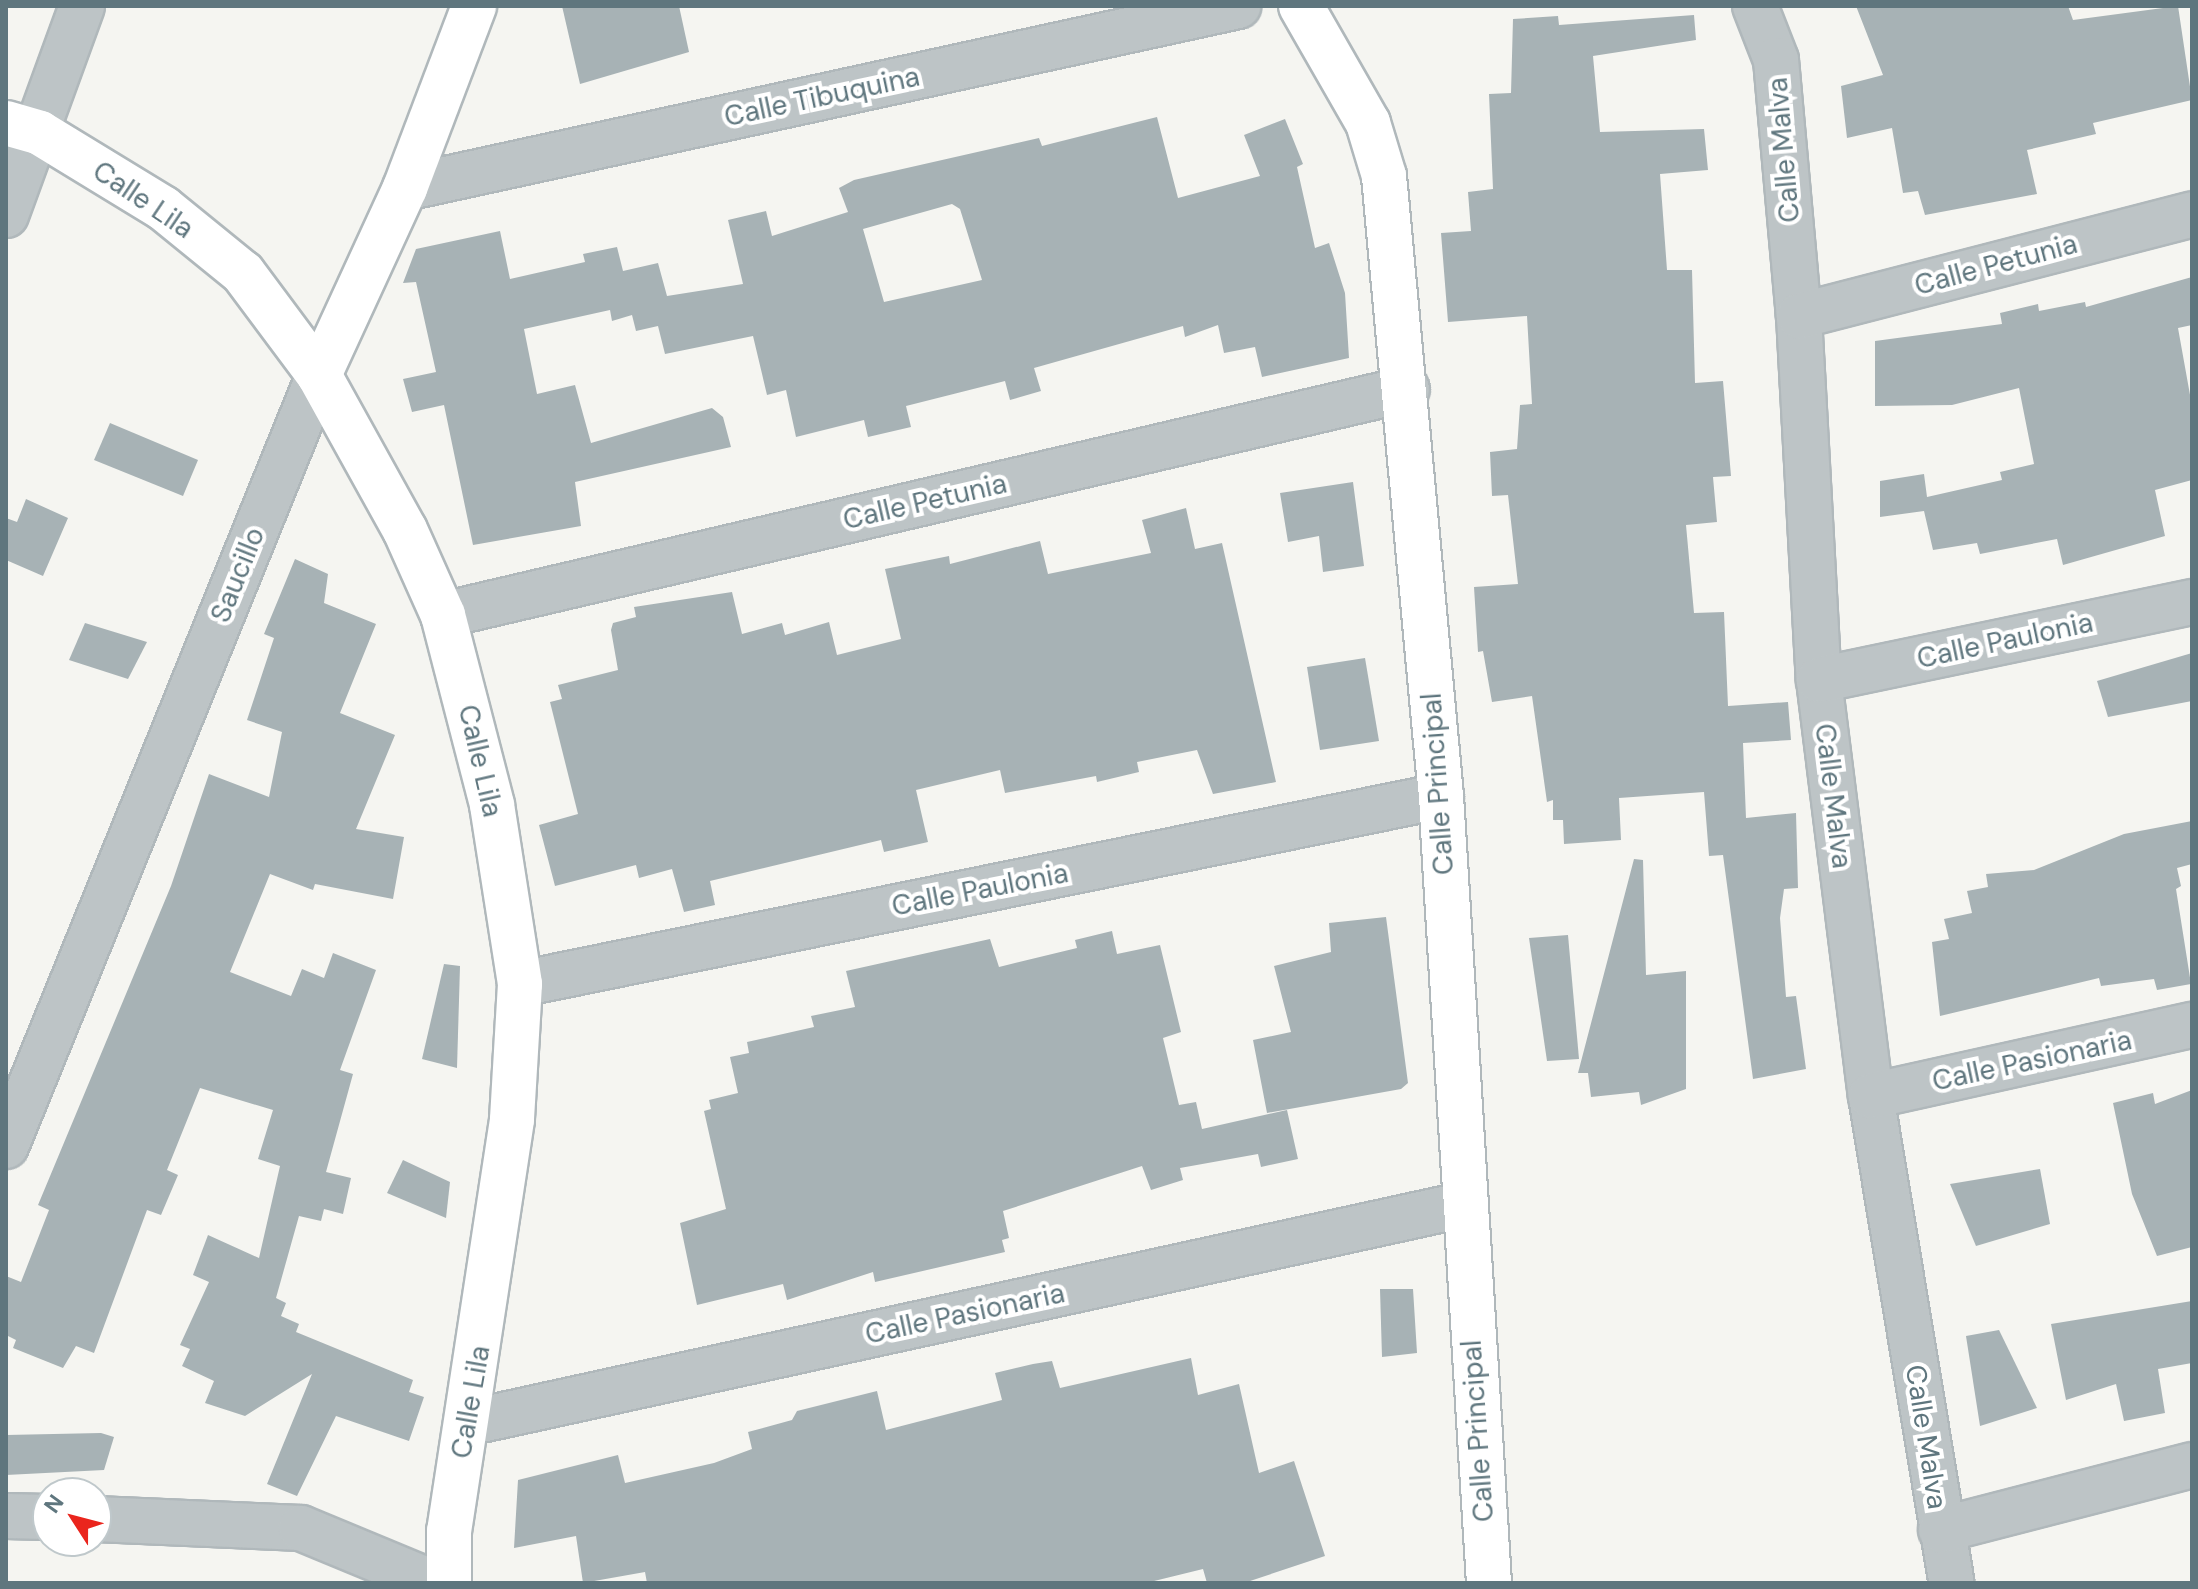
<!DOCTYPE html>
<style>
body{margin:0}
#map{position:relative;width:2198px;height:1589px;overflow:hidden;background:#f5f5f1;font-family:"DM Sans",sans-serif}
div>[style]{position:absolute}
.building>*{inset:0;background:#a7b2b5}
.roads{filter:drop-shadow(2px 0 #b0b8bb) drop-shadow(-2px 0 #b0b8bb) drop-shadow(0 2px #b0b8bb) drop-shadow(0 -2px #b0b8bb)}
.street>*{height:44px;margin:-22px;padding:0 22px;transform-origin:22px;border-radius:22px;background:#bdc4c6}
.secondary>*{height:44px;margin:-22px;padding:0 22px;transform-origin:22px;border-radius:22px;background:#fff}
span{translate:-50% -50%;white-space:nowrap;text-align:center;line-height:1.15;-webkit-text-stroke:8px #fff;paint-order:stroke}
.street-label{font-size:28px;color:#5f767e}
.frame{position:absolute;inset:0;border:8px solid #5f767e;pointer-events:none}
.north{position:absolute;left:32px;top:1477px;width:80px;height:80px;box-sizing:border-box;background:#fff;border:2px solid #bfc8cb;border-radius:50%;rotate:306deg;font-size:22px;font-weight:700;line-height:32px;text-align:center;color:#5f767e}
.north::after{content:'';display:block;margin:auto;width:28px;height:36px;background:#ea251d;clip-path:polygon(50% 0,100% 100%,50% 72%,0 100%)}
</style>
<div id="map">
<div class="building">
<div style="clip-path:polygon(562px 6px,679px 6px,689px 52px,580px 84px)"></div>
<div style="clip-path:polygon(1856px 6px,2068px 6px,2073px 20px,2178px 6px,2192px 100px,2093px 123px,2096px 134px,2027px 150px,2037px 194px,1925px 215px,1918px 191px,1903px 193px,1892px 128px,1847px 138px,1841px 86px,1883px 75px)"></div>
<div style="clip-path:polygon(1694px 15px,1696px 40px,1593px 56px,1600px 132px,1704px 129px,1708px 170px,1660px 174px,1667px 270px,1692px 270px,1695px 383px,1723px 381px,1731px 476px,1713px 477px,1717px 522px,1686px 525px,1694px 613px,1724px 612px,1728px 706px,1788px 702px,1791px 740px,1743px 743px,1746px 818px,1796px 813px,1798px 888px,1784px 889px,1780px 918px,1786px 997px,1796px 996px,1806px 1069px,1753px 1079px,1723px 855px,1709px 856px,1704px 792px,1619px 798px,1621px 840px,1564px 844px,1563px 820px,1553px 820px,1553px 800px,1547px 802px,1532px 696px,1492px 702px,1483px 651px,1478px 652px,1474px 587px,1518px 584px,1508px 495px,1492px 496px,1490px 452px,1517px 449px,1520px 405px,1532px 404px,1527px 316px,1448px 322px,1441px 233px,1471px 231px,1468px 192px,1493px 189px,1489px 94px,1511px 93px,1513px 19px,1558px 16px,1559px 25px)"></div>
<div style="clip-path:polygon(evenodd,1157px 117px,1178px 198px,1260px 176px,1244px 135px,1285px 119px,1303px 164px,1297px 167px,1315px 248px,1329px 243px,1345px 293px,1349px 358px,1262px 377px,1255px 347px,1224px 353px,1218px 325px,1185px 337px,1183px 326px,1034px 368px,1041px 391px,1010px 400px,1005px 381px,906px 406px,911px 427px,868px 437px,864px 420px,796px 437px,786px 390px,767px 395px,753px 336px,665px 354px,658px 326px,636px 331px,632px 315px,612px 321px,610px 310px,524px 329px,537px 394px,575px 385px,591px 443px,712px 408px,723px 417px,731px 447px,575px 482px,581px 526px,473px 545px,444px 405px,412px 412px,403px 379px,436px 372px,416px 282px,403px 283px,416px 249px,500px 231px,510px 279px,585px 262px,583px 254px,617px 247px,623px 271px,658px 263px,667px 296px,743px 284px,728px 220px,766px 211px,772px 236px,848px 212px,839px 188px,854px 180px,1039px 138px,1042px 146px,1157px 117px,952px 204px,960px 209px,982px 280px,884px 302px,863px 229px,952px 204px)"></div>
<div style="clip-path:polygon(2192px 277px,2192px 325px,2178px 328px,2192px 406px,2192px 480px,2155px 490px,2165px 536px,2063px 565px,2057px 539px,1980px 554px,1977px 543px,1933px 550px,1924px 511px,1880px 517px,1880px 481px,1924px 474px,1927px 497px,2002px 480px,2000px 472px,2034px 464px,2019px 388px,1952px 405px,1875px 406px,1875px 341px,2002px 324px,2000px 313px,2038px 304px,2039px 311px,2085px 302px,2086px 307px)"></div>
<div style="clip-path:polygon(110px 423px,198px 460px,183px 496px,94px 460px)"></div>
<div style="clip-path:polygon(1353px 482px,1364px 566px,1323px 572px,1319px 536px,1288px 542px,1280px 493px)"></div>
<div style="clip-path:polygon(26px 499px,68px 518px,43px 576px,6px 560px,6px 518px,17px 522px)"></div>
<div style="clip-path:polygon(1186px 508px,1195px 549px,1222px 543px,1276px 782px,1213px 794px,1197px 750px,1137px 762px,1139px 772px,1097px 782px,1096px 776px,1005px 793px,1000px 770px,916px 790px,928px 842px,884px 852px,881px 840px,710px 881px,715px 905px,684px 912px,672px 869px,639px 878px,636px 865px,555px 886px,539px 825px,578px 814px,550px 702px,562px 699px,558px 685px,618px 670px,611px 630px,613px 623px,636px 617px,634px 607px,732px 592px,742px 634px,782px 623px,785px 635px,829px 622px,837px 655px,901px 639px,885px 569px,949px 556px,950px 564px,1040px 541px,1048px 574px,1151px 553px,1142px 520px)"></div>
<div style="clip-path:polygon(295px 559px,328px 574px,324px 603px,376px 624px,340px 713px,395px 735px,356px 829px,404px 837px,393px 899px,315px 884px,313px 890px,270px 874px,230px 972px,291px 996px,302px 969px,324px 978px,333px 953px,376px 970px,340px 1070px,353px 1074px,326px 1172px,351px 1178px,343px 1214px,324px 1209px,321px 1221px,299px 1216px,276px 1298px,286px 1303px,281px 1316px,299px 1324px,296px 1332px,413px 1380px,409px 1392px,424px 1397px,409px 1441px,336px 1416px,297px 1496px,267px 1484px,312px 1374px,245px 1416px,205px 1403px,214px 1381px,182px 1366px,190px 1349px,180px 1345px,209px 1282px,193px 1275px,208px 1235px,259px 1258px,280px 1166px,258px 1159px,273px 1110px,200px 1088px,167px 1170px,178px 1175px,161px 1215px,147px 1210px,94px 1353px,76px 1346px,63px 1368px,13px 1348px,16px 1340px,6px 1335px,6px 1276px,21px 1282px,49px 1210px,38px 1205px,171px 886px,209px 774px,269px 797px,282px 732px,247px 720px,274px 638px,264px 634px)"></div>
<div style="clip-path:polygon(85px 623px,147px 642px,128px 679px,69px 660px)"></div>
<div style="clip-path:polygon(2192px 653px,2192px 701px,2108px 717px,2097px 681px)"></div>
<div style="clip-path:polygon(1365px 658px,1379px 741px,1320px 750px,1307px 667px)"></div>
<div style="clip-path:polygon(2192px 821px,2192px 864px,2177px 868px,2181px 886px,2176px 889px,2191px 984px,2157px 990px,2154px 979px,2101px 986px,2099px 978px,1940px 1016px,1932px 942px,1949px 939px,1944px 919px,1972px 913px,1967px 891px,1988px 887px,1986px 874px,2034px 870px,2124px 834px)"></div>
<div style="clip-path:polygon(1634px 859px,1643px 860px,1646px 975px,1686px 971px,1686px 1089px,1641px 1105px,1639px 1092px,1591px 1097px,1588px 1073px,1578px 1073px)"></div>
<div style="clip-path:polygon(1386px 917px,1408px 1083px,1401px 1089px,1267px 1113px,1253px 1040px,1291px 1032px,1274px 966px,1331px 952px,1329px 923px)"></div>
<div style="clip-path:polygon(1112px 931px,1117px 954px,1160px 945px,1181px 1032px,1163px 1038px,1179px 1105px,1196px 1102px,1202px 1129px,1287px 1110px,1298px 1159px,1261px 1167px,1258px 1154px,1180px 1168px,1183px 1180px,1151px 1190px,1142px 1166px,1003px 1211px,1009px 1238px,1002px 1240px,1005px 1252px,875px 1282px,873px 1272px,787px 1300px,783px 1284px,697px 1305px,680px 1223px,726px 1209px,704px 1111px,711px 1109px,709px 1100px,738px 1093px,730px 1057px,749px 1053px,747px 1042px,814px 1027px,811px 1016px,855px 1007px,846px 971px,990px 939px,999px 967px,1077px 948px,1075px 940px)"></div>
<div style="clip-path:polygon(1568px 935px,1579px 1059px,1547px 1061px,1529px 938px)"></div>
<div style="clip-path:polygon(444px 964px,460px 966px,457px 1068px,422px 1059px)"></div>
<div style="clip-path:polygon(2192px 1090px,2192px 1247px,2157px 1256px,2132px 1194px,2113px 1103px,2153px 1093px,2155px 1104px)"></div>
<div style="clip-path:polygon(403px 1160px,450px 1182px,446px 1218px,387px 1193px)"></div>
<div style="clip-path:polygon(2040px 1169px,2050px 1224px,1976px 1246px,1950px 1184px)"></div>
<div style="clip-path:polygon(1380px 1289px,1413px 1289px,1417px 1353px,1382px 1357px)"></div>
<div style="clip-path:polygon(2192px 1301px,2192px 1363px,2158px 1369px,2165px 1413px,2124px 1421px,2116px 1384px,2066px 1400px,2051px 1324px)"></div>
<div style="clip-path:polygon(1999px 1330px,2037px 1408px,1980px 1426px,1966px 1336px)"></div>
<div style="clip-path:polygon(1191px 1358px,1198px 1395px,1239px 1384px,1259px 1473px,1294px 1461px,1325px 1556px,1244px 1583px,1207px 1583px,1203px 1569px,1146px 1583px,647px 1583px,645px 1572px,583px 1583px,576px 1536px,514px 1548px,518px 1480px,618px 1455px,625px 1483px,714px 1463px,752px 1449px,748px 1432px,792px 1420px,797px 1411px,877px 1391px,886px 1430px,1002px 1400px,995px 1373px,1033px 1364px,1052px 1361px,1060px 1388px)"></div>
<div style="clip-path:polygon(101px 1433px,114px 1437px,104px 1470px,6px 1475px,6px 1435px)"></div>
</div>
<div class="roads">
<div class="street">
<div style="left:1755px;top:6px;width:58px;rotate:68.7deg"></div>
<div style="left:1776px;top:60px;width:257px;rotate:84.9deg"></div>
<div style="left:1799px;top:316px;width:365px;rotate:86.9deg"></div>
<div style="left:1819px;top:680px;width:419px;rotate:82.9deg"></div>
<div style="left:1871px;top:1096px;width:494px;rotate:80.6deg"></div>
<div style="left:405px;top:188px;width:853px;rotate:-12.32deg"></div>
<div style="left:6px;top:215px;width:222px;rotate:-70deg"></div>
<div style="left:1799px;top:316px;width:406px;rotate:-14.5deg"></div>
<div style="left:443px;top:615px;width:990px;rotate:-13.19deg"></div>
<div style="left:1819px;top:680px;width:381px;rotate:-11.8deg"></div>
<div style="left:520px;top:984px;width:940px;rotate:-11.54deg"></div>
<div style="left:1871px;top:1096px;width:329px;rotate:-12.5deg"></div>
<div style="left:6px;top:1146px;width:832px;rotate:-67.9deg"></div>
<div style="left:467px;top:1423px;width:1019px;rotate:-12.36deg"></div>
<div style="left:6px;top:1516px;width:42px;rotate:1.4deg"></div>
<div style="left:96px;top:1519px;width:205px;rotate:2.5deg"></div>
<div style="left:301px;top:1528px;width:144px;rotate:22.5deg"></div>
<div style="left:1941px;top:1530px;width:259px;rotate:-14.5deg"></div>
</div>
<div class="secondary">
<div style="left:1301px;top:6px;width:135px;rotate:60.2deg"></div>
<div style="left:1368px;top:123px;width:55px;rotate:73.2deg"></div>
<div style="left:1384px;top:176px;width:623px;rotate:84.75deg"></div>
<div style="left:1441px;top:796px;width:788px;rotate:86.51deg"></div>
<div style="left:6px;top:123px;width:35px;rotate:16deg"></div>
<div style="left:40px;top:133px;width:144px;rotate:31.4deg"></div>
<div style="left:163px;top:208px;width:103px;rotate:39.1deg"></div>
<div style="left:243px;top:273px;width:127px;rotate:53.3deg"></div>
<div style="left:319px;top:375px;width:177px;rotate:61deg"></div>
<div style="left:405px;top:530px;width:93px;rotate:65.9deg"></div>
<div style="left:443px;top:615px;width:196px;rotate:75.5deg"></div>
<div style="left:492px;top:805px;width:181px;rotate:81.1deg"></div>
<div style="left:520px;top:984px;width:136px;rotate:93.4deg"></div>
<div style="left:512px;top:1120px;width:416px;rotate:98.7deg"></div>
<div style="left:449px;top:1531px;width:52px;rotate:90deg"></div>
<div style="left:319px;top:375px;width:206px;rotate:-65.3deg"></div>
<div style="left:405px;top:188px;width:195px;rotate:-69.2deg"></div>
</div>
</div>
<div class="street-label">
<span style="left:822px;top:97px;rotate:-12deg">Calle Tibuquina</span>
<span style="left:1784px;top:150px;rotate:-95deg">Calle Malva</span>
<span style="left:143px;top:200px;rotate:34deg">Calle Lila</span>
<span style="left:1996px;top:265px;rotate:-15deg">Calle Petunia</span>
<span style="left:925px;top:502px;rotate:-13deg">Calle Petunia</span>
<span style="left:238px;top:575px;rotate:-68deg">Saucillo</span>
<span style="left:2005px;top:641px;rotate:-12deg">Calle Paulonia</span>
<span style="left:480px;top:761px;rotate:77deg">Calle Lila</span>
<span style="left:1438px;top:784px;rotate:-94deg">Calle Principal</span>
<span style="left:1833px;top:796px;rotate:83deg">Calle Malva</span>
<span style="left:980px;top:890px;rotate:-11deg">Calle Paulonia</span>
<span style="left:2032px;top:1061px;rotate:-12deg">Calle Pasionaria</span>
<span style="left:965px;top:1314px;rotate:-12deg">Calle Pasionaria</span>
<span style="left:471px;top:1402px;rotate:-80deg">Calle Lila</span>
<span style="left:1478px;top:1431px;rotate:-94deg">Calle Principal</span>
<span style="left:1926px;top:1437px;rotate:81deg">Calle Malva</span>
</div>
<div class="frame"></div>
<div class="north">N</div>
</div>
